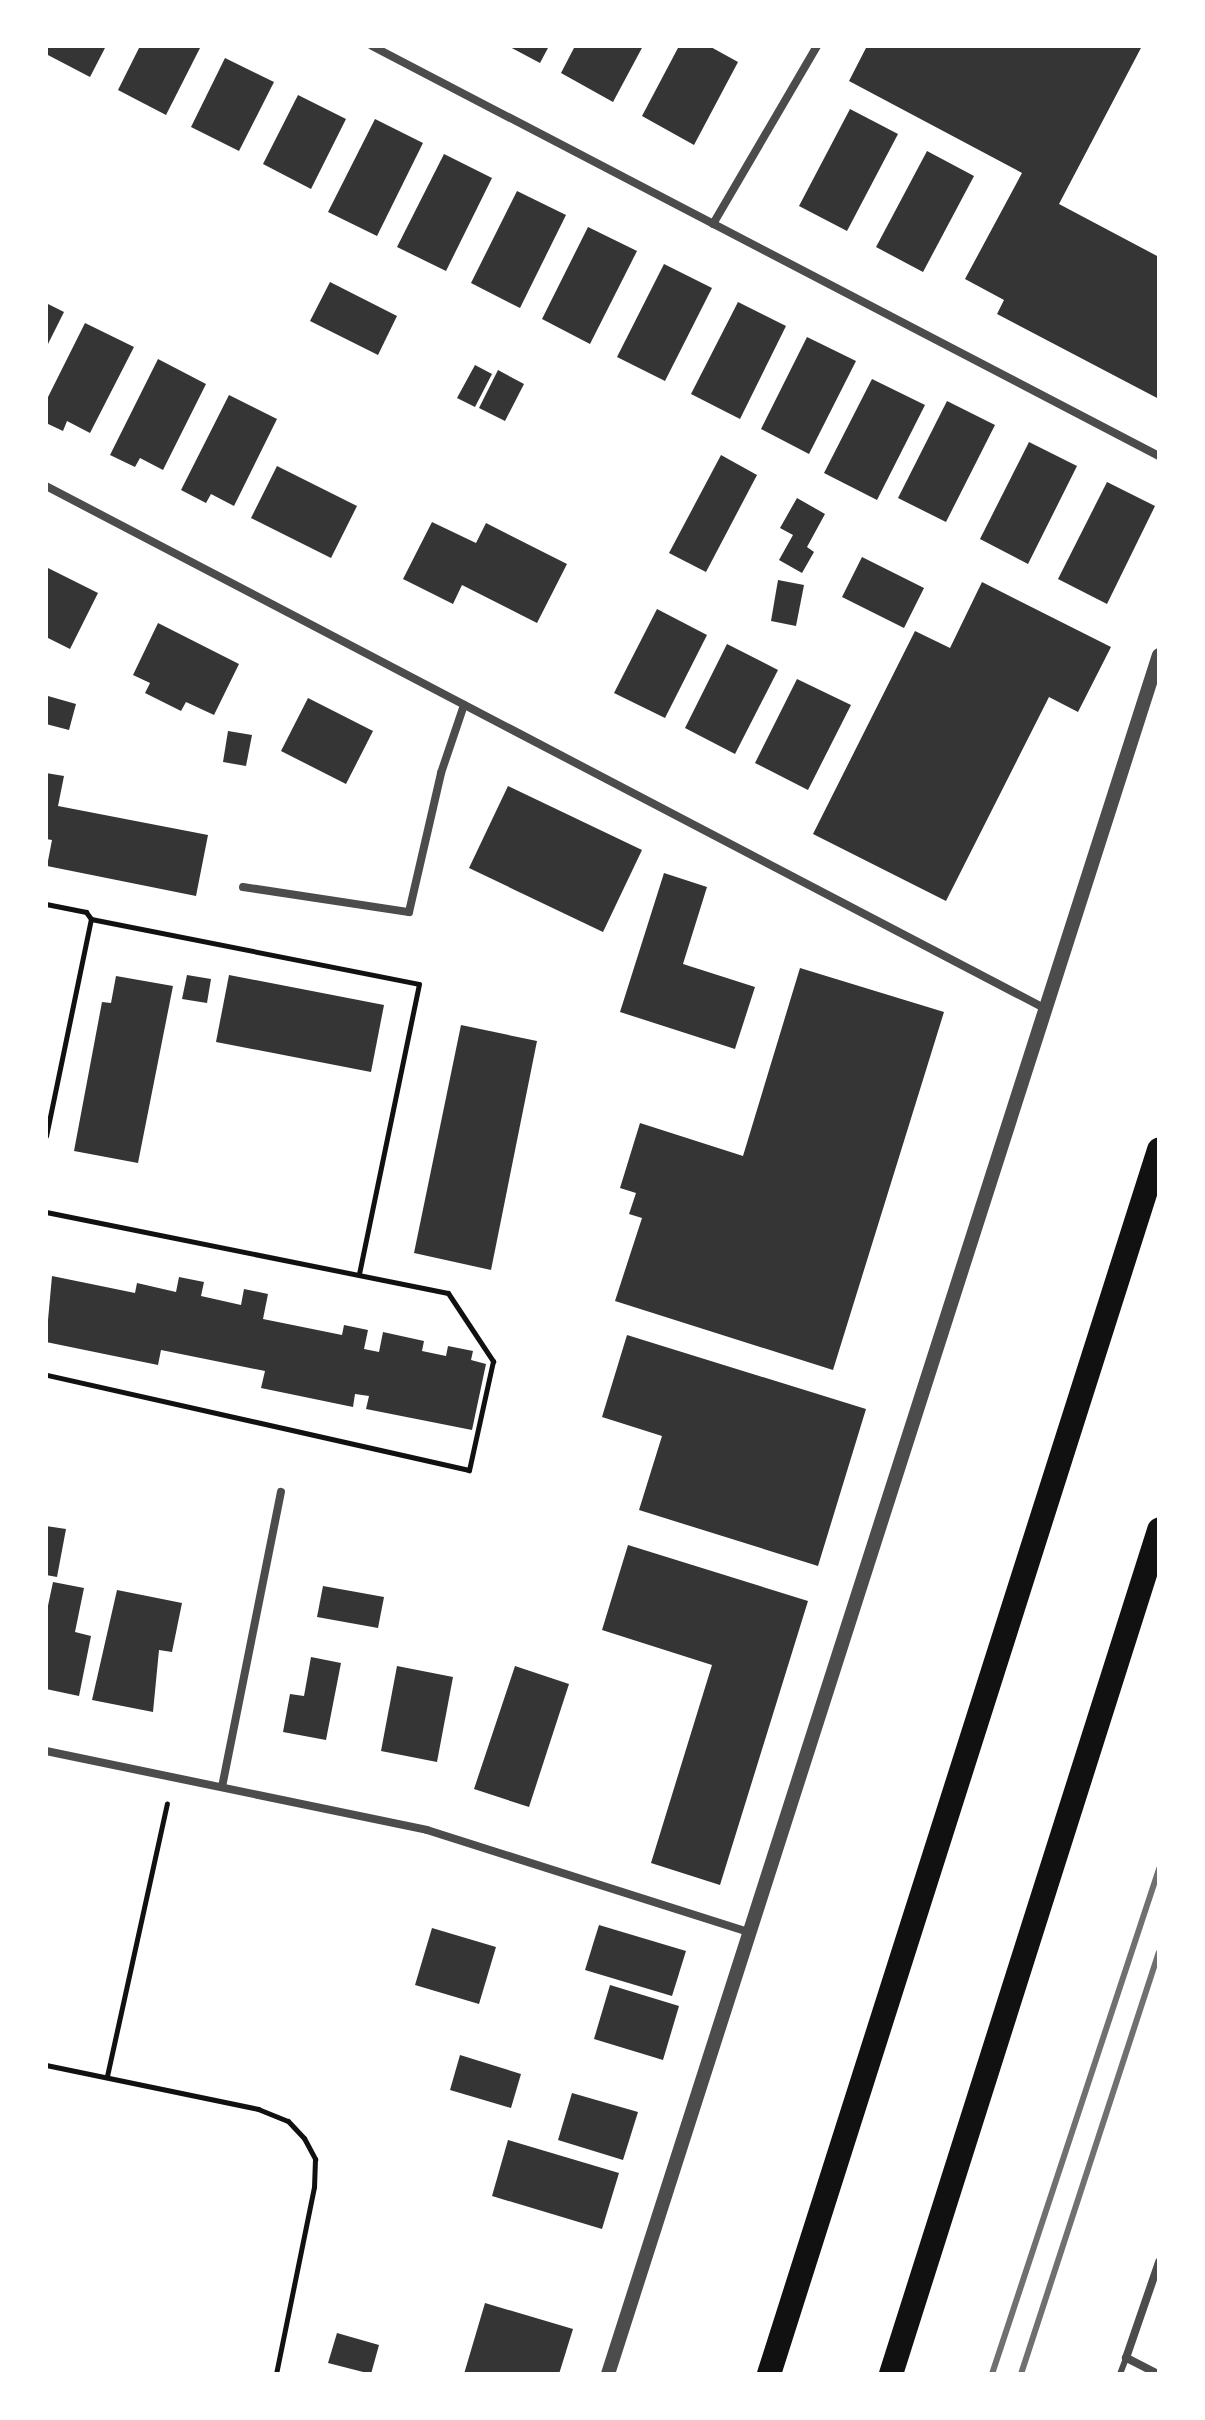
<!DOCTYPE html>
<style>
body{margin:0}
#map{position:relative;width:1205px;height:2420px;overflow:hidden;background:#fff;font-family:"Alegreya Sans",sans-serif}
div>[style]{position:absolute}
.building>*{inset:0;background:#353535}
.path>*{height:5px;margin:-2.5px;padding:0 2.5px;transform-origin:2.5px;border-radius:2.5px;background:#111}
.service>*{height:6px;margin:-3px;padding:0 3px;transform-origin:3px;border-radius:3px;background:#4c4c4c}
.minor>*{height:8px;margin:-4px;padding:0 4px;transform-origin:4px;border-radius:4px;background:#4c4c4c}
.tertiary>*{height:14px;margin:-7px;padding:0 7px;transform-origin:7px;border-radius:7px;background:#4c4c4c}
.motorway>*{height:24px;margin:-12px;padding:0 12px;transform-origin:12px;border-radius:12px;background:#111}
.rail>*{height:6px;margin:-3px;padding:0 3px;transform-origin:3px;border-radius:3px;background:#707070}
span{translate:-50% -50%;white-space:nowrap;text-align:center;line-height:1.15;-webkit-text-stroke:7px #fff;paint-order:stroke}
.frame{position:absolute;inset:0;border:48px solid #fff;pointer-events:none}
</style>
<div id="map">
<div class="building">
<div style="clip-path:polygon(46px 46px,106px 46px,90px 77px,46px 54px)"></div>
<div style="clip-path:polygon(140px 46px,201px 46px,166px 115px,118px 90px)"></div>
<div style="clip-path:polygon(508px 46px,549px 46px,540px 63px)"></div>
<div style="clip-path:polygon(575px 46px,643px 46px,613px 102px,561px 73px)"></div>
<div style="clip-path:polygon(679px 46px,709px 46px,738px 62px,694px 145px,642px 116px)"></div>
<div style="clip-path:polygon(867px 46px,1142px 46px,1059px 204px,1159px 257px,1159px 399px,997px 314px,1004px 300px,965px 279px,1022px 173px,849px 81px)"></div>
<div style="clip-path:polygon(225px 58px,274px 82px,239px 151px,191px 127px)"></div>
<div style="clip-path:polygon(298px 95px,346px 119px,311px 189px,263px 164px)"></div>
<div style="clip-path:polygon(850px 109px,898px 134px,847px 231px,799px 206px)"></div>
<div style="clip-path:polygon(375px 119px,423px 143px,377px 236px,328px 212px)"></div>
<div style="clip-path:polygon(927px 151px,974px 176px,923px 272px,876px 247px)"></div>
<div style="clip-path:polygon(444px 154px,492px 178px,446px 271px,397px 247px)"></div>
<div style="clip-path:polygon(517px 191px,566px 215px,520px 308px,471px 283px)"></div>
<div style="clip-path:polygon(588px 227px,637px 251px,590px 344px,542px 319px)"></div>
<div style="clip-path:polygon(664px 264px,712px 288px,665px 381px,617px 357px)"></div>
<div style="clip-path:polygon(330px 282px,397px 316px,378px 355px,310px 321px)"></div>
<div style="clip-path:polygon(738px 302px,786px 326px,740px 419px,691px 394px)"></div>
<div style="clip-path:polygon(46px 303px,64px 312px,46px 348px)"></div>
<div style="clip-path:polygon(85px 323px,134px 347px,90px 433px,67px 421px,63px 431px,46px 423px,46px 401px)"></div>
<div style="clip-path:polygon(807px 337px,856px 361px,809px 454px,761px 429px)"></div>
<div style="clip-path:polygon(158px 359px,206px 384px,163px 470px,140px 458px,135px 467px,110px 455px)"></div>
<div style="clip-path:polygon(475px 365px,492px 374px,475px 407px,457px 398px)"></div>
<div style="clip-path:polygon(498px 370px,524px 384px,505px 421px,479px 408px)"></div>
<div style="clip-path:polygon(872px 379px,925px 405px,877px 500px,824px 473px)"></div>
<div style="clip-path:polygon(229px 395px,277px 419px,234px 506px,211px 494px,206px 503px,181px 490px)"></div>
<div style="clip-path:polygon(947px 401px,995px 425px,946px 522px,898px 498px)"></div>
<div style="clip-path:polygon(1029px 442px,1077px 466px,1028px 564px,980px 539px)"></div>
<div style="clip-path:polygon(721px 455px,757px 475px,706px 572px,669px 553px)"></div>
<div style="clip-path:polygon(277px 466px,357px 506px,331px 558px,251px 518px)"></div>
<div style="clip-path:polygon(1107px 482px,1155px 506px,1107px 604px,1058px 579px)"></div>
<div style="clip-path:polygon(797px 498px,825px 514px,807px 547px,814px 552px,802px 573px,779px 560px,793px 535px,780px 528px)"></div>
<div style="clip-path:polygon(432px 522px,476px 543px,486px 523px,567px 564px,537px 623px,462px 585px,453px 604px,403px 579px)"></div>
<div style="clip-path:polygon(862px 557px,924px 588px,904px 628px,842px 597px)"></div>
<div style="clip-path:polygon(46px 567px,98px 593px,70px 649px,46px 637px)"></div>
<div style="clip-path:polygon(778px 580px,804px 585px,796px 626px,771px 621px)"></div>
<div style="clip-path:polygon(982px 582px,1111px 647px,1078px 712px,1049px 697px,946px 901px,813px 834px,915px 631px,950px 648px)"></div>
<div style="clip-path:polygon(657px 609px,707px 635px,665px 718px,614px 693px)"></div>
<div style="clip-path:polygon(158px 623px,239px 664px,214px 715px,186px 702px,181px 711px,145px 693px,150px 683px,133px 675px)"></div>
<div style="clip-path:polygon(727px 644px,778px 670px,735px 754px,685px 728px)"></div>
<div style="clip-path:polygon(797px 679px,851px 705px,808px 790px,755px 763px)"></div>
<div style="clip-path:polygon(48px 696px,76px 704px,69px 730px,46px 724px)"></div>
<div style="clip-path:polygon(308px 698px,373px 731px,346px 784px,281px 751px)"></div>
<div style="clip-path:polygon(228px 731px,252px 735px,246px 766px,223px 762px)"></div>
<div style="clip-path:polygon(46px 773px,64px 776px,58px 806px,208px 835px,196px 896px,47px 866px,52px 840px,46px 839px)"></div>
<div style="clip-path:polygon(508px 786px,642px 850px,603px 932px,469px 868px)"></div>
<div style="clip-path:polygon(664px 873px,707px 887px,683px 964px,755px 987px,735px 1049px,620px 1012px)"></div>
<div style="clip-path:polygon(800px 968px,944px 1012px,833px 1370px,615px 1301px,642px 1218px,629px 1214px,636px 1193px,620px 1188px,640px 1123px,743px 1156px)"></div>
<div style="clip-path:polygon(187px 975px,211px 979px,207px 1003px,182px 999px)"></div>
<div style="clip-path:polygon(229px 975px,384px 1005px,371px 1072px,216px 1042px)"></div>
<div style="clip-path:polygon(116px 976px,173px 986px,138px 1163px,74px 1151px,102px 1002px,111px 1003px)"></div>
<div style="clip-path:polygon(461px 1025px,537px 1041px,491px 1270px,414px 1253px)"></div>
<div style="clip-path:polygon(52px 1276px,135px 1293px,137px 1283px,176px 1292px,179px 1277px,204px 1282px,201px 1296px,241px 1305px,244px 1289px,268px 1294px,263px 1319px,342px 1335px,344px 1325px,368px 1330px,364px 1349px,379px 1352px,383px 1332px,424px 1341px,422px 1351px,446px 1356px,448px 1346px,473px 1351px,471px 1360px,486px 1364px,472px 1430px,366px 1409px,369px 1396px,355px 1394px,353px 1407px,261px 1388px,265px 1371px,161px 1350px,158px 1365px,46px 1342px)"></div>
<div style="clip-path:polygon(627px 1335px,866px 1409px,818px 1566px,639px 1510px,662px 1436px,602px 1417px)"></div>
<div style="clip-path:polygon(46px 1526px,66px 1529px,57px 1577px,46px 1575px)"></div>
<div style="clip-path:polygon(628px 1545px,808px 1601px,720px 1885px,651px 1863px,712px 1665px,602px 1630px)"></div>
<div style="clip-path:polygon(53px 1582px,84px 1588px,75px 1632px,91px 1636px,79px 1696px,46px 1689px,46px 1615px)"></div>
<div style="clip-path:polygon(323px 1586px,384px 1597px,378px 1628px,317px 1617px)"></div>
<div style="clip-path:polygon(117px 1590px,182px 1603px,172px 1652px,159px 1650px,153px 1712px,92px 1700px)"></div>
<div style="clip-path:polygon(311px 1657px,341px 1663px,326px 1740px,283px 1732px,290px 1694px,304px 1696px)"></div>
<div style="clip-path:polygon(397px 1666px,453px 1677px,437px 1762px,381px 1751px)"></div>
<div style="clip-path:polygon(515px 1666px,569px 1684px,529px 1807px,474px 1789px)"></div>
<div style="clip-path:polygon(599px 1925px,686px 1951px,672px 1996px,585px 1970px)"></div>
<div style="clip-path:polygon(432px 1928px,496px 1947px,479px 2004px,415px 1985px)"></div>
<div style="clip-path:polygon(610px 1985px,679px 2006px,663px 2060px,594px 2039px)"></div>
<div style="clip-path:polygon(460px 2055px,521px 2074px,511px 2108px,450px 2090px)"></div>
<div style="clip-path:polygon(572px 2093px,638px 2112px,623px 2160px,558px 2140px)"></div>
<div style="clip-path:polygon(508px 2140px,619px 2173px,602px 2229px,492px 2196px)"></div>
<div style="clip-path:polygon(485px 2303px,573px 2329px,559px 2374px,464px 2374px)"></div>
<div style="clip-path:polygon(337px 2333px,379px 2345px,371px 2374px,328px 2363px)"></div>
</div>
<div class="path">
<div style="left:46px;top:904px;width:41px;rotate:11.3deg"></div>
<div style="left:86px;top:912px;width:9px;rotate:54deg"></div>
<div style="left:91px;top:919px;width:334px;rotate:11.2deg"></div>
<div style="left:419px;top:984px;width:297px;rotate:101.7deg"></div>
<div style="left:46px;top:1136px;width:222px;rotate:-78.3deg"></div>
<div style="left:46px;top:1212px;width:410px;rotate:11.4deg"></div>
<div style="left:448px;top:1293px;width:82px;rotate:56.5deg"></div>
<div style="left:493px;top:1361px;width:112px;rotate:102.4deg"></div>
<div style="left:469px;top:1470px;width:434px;rotate:-167.3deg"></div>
<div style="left:46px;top:2065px;width:217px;rotate:11.7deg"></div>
<div style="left:258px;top:2109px;width:32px;rotate:22deg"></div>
<div style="left:288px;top:2121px;width:23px;rotate:47deg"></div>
<div style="left:304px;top:2138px;width:24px;rotate:62deg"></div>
<div style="left:315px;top:2159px;width:28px;rotate:92deg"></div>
<div style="left:314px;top:2187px;width:191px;rotate:101.5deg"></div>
<div style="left:107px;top:2076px;width:279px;rotate:-77.6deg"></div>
</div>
<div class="service">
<div style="left:1120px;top:2374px;width:17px;rotate:-69deg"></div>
</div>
<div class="minor">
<div style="left:372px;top:46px;width:887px;rotate:27.52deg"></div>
<div style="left:713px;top:224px;width:206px;rotate:-59.7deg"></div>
<div style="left:46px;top:486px;width:1129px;rotate:27.61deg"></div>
<div style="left:243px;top:887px;width:168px;rotate:8.6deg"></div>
<div style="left:409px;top:912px;width:143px;rotate:-77deg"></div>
<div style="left:441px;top:773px;width:72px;rotate:-71.3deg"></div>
<div style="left:46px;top:1751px;width:389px;rotate:11.7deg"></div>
<div style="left:427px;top:1830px;width:338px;rotate:17.6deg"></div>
<div style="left:222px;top:1787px;width:301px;rotate:-78.7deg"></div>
<div style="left:1158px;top:2374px;width:36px;rotate:-153deg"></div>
<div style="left:1126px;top:2358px;width:102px;rotate:-71deg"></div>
</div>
<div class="tertiary">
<div style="left:608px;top:2374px;width:1805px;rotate:-72.23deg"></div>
</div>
<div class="motorway">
<div style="left:769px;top:2374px;width:1285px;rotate:-72.33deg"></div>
<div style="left:891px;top:2374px;width:886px;rotate:-72.38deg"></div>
</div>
<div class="rail">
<div style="left:992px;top:2374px;width:532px;rotate:-71.7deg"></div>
<div style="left:1021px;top:2374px;width:443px;rotate:-71.9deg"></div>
</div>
<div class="frame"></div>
</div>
